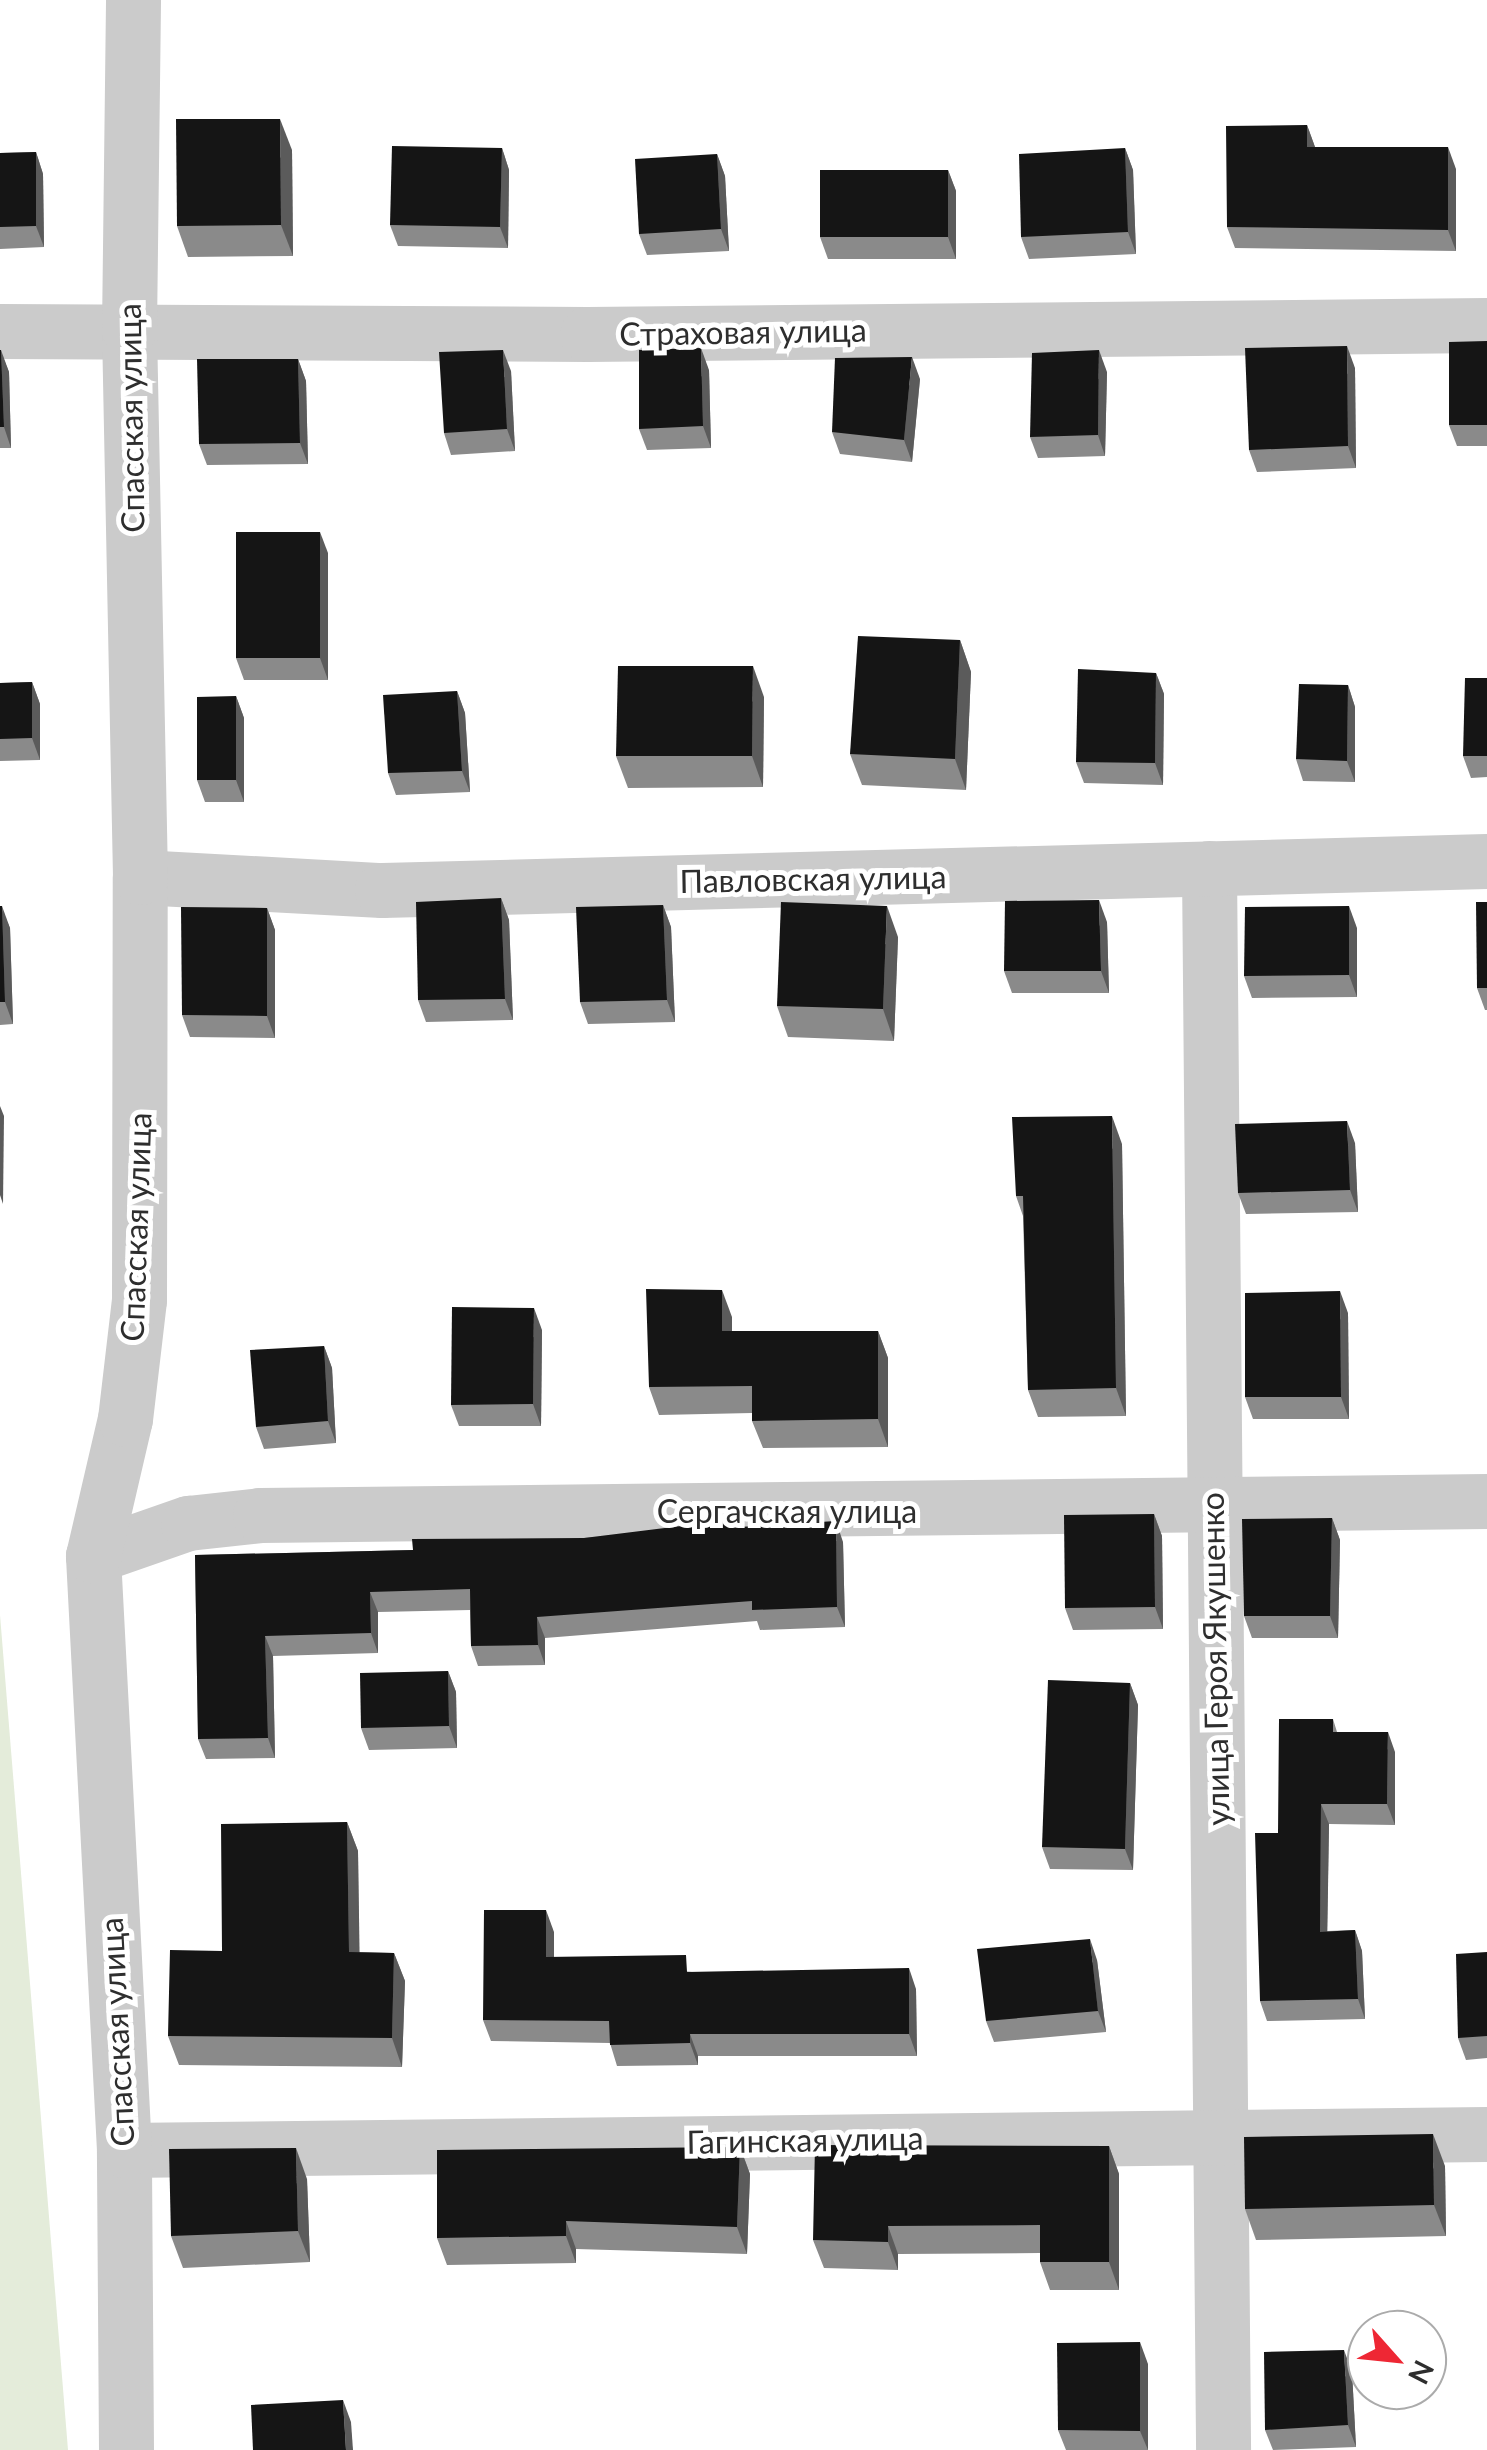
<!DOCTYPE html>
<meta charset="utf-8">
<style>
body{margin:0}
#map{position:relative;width:1487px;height:2450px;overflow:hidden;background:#fff;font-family:Lato,sans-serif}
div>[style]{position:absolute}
.green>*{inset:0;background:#e4ecda}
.minor>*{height:55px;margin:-27.5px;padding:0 27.5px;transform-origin:27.5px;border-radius:27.5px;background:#cbcbcb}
.wall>*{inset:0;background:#8a8a8a}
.shaded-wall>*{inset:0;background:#5b5b5b}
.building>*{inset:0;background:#151515}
span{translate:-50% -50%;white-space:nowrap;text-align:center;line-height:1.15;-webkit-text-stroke:10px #fff;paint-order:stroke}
.street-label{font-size:32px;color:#2e2e2e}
.north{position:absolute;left:1347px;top:2310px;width:100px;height:100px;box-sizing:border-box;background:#fff;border:2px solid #ababab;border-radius:50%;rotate:117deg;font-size:28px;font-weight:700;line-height:40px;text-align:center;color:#2e2e2e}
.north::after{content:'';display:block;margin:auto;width:35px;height:45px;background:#ee2734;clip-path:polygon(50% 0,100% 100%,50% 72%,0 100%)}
</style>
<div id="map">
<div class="green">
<div style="clip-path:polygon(0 1615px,68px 2450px,0 2450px)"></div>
</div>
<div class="minor">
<div style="left:0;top:331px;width:587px;rotate:0.29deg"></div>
<div style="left:587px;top:334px;width:900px;rotate:-0.57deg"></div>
<div style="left:1209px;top:868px;width:1582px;rotate:89.49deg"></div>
<div style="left:140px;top:877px;width:242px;rotate:3.1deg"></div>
<div style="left:382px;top:890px;width:1105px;rotate:-1.5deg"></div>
<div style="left:93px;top:1556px;width:101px;rotate:-19.2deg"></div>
<div style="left:188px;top:1523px;width:72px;rotate:-6.3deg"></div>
<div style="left:260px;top:1515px;width:1227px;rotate:-0.65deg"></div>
<div style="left:124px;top:2150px;width:1363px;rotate:-0.67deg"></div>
<div style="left:126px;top:2450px;width:300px;rotate:-90.4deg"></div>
<div style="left:124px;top:2150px;width:595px;rotate:-92.99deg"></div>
<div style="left:93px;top:1556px;width:141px;rotate:-76.9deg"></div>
<div style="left:125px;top:1419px;width:120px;rotate:-83.3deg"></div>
<div style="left:139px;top:1300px;width:423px;rotate:-89.9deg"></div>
<div style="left:140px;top:877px;width:548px;rotate:-91.15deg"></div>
<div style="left:129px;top:329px;width:329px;rotate:-89.3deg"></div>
</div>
<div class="wall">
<div style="clip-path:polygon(1307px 125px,1315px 147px,1456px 169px,1456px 251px,1235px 248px,1227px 227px)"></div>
<div style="clip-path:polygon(502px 148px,509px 170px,508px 248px,398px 246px,390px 225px)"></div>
<div style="clip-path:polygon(1125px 148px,1133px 170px,1136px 254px,1029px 259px,1021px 237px)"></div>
<div style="clip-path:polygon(292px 150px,293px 256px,188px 257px,177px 226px)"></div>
<div style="clip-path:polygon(36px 152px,43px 174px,44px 247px,0 249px,0 153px)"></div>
<div style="clip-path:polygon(717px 154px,725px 176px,729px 251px,647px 255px,639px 234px)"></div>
<div style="clip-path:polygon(948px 170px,956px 191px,956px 259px,828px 259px,820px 237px)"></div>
<div style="clip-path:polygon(1487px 341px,1487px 446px,1457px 446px,1449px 425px)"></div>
<div style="clip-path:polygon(0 350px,9px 372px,11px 448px,0 448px)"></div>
<div style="clip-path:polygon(298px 359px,306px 381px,308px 464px,207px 465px,199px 444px)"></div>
<div style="clip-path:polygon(1355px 368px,1356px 468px,1257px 472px,1249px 450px)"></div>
<div style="clip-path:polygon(709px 370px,711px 448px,647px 450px,639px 429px)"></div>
<div style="clip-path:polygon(511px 371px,515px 451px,451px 455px,444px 433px)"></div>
<div style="clip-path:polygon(1107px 372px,1105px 456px,1038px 458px,1030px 437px)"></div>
<div style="clip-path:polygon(920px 379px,912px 462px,840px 454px,832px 432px)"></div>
<div style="clip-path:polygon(328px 553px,328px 680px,244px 680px,236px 658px)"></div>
<div style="clip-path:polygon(960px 640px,971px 672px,966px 790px,862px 785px,850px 754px)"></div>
<div style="clip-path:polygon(1156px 673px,1164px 694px,1163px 785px,1084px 783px,1076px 762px)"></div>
<div style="clip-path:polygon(1487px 678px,1487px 777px,1471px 778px,1463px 756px)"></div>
<div style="clip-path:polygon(32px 682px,40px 704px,40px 760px,0 761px,0 683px)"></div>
<div style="clip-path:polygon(1348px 685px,1355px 707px,1355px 782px,1303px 781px,1296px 759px)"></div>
<div style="clip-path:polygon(457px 691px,465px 713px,470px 792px,396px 795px,388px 773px)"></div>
<div style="clip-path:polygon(236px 696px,244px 718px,244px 802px,205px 802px,197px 780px)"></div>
<div style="clip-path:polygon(764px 697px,763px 787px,628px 788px,616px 756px)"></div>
<div style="clip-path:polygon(501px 898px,509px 920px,513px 1020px,426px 1022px,418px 1000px)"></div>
<div style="clip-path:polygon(1487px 902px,1487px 1010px,1485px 1010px,1477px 988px)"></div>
<div style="clip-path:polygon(663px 905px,671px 927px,675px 1022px,588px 1024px,580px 1002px)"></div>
<div style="clip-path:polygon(0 906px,10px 928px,13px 1024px,0 1025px)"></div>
<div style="clip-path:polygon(267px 908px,275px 930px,275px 1038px,190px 1037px,182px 1015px)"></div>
<div style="clip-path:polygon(1107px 922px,1109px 993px,1012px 993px,1004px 971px)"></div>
<div style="clip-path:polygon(1357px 928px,1357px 997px,1252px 998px,1244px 976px)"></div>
<div style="clip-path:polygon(898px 937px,894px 1041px,788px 1037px,777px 1006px)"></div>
<div style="clip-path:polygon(1355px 1143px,1358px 1212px,1246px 1214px,1238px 1193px)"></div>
<div style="clip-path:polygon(1122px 1144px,1126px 1416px,1038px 1417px,1028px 1390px,1023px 1216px,1016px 1196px)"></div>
<div style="clip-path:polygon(1348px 1313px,1349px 1419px,1253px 1419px,1245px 1397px)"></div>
<div style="clip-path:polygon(732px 1317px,732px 1331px,878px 1331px,888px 1358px,888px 1447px,763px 1448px,752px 1421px,752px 1413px,659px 1415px,649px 1387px)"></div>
<div style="clip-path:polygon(542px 1330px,541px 1426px,459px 1426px,451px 1405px)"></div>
<div style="clip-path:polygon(324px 1346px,332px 1368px,336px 1443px,264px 1449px,256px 1427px)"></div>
<div style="clip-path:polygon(1154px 1514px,1162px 1536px,1163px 1629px,1073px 1630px,1065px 1608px)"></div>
<div style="clip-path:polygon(1332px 1518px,1340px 1540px,1338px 1638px,1252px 1638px,1244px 1616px)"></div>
<div style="clip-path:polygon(741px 1527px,843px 1542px,845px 1627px,760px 1630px,757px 1621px,545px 1638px,545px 1665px,478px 1666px,471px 1646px,470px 1610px,378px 1612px,378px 1653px,273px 1656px,275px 1758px,206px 1759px,198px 1739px,195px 1555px,413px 1550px)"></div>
<div style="clip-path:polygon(448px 1671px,456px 1692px,457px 1748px,369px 1750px,361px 1728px)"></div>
<div style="clip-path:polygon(1130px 1683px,1138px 1705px,1133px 1870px,1050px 1869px,1042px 1847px)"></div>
<div style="clip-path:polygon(1333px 1719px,1337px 1732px,1395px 1752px,1395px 1825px,1329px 1824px,1327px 1931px,1355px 1930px,1362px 1951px,1365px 2019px,1267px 2021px,1260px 2001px,1278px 1833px)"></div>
<div style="clip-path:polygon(347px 1822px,358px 1851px,359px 1952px,394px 1953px,405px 1981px,402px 2067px,179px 2065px,168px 2036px,222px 1951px)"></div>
<div style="clip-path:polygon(554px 1932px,554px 1957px,692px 1972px,916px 1989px,917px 2056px,698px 2056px,698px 2065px,617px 2066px,610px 2043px,491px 2041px,483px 2020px)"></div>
<div style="clip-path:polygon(1487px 1952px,1487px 2058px,1466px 2060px,1458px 2038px)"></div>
<div style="clip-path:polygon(1097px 1960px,1106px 2032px,994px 2042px,986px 2021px)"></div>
<div style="clip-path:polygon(1109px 2146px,1119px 2174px,1119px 2290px,1050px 2290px,1040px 2262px,1040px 2253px,898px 2254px,898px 2270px,824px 2268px,813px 2240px)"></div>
<div style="clip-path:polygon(740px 2147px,750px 2174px,747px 2254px,576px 2249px,576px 2263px,447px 2265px,437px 2238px)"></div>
<div style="clip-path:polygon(1445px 2166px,1446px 2236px,1256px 2240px,1245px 2209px)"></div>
<div style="clip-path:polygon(307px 2179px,310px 2262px,183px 2268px,171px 2236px)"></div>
<div style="clip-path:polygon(1148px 2364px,1148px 2450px,1066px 2450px,1058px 2430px)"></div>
<div style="clip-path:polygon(1352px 2372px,1356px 2447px,1273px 2450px,1265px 2430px)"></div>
</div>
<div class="shaded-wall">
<div style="clip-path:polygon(280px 119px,292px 150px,293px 256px,281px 225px)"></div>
<div style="clip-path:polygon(1307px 125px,1315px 147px,1307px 147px)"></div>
<div style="clip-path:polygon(1448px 147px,1456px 169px,1456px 251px,1448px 230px)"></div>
<div style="clip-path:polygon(502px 148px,509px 170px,508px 248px,500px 227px)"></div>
<div style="clip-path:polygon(1125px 148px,1133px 170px,1136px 254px,1128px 232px)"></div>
<div style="clip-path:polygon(36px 152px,43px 174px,44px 247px,36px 226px)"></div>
<div style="clip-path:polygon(717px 154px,725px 176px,729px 251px,721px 229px)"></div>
<div style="clip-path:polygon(948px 170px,956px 191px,956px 259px,948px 237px)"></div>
<div style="clip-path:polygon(1347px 346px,1355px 368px,1356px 468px,1348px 446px)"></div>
<div style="clip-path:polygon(701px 348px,709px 370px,711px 448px,703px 426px)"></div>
<div style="clip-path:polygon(1px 350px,9px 372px,11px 448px,4px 427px)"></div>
<div style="clip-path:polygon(503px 350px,511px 371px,515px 451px,507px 429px)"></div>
<div style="clip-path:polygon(1099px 350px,1107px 372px,1105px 456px,1098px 435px)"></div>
<div style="clip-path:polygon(912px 357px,920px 379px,912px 462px,904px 440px)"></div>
<div style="clip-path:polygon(298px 359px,306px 381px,308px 464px,300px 443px)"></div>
<div style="clip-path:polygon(320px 532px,328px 553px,328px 680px,320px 658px)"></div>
<div style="clip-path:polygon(960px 640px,971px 672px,966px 790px,955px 759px)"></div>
<div style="clip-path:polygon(753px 666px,764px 697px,763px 787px,752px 756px)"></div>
<div style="clip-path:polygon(1156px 673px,1164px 694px,1163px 785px,1155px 763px)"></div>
<div style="clip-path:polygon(32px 682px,40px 704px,40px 760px,32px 738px)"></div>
<div style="clip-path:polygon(1348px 685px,1355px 707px,1355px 782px,1347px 761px)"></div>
<div style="clip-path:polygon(457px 691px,465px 713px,470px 792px,462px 771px)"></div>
<div style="clip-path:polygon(236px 696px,244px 718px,244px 802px,236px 780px)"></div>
<div style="clip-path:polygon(501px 898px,509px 920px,513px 1020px,505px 999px)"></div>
<div style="clip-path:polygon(1099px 900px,1107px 922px,1109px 993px,1101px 971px)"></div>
<div style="clip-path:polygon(663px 905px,671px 927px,675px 1022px,667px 1000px)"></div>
<div style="clip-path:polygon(2px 906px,10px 928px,13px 1024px,5px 1002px)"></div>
<div style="clip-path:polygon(887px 906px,898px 937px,894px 1041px,883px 1009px)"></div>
<div style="clip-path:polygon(1349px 906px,1357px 928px,1357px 997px,1349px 975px)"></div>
<div style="clip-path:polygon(267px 908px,275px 930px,275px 1038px,267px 1016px)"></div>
<div style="clip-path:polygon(0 1106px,4px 1116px,3px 1204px,0 1195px)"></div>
<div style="clip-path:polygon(1112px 1116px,1122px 1144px,1126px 1416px,1116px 1388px)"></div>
<div style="clip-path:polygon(1347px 1121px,1355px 1143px,1358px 1212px,1350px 1190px)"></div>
<div style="clip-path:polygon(722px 1290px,732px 1317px,732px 1358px,722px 1331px)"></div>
<div style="clip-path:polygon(1340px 1291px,1348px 1313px,1349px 1419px,1341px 1397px)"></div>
<div style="clip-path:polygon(534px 1308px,542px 1330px,541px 1426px,533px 1404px)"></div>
<div style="clip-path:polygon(878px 1331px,888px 1358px,888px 1447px,878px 1419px)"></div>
<div style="clip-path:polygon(324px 1346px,332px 1368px,336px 1443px,328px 1421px)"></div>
<div style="clip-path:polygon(1154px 1514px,1162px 1536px,1163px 1629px,1155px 1607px)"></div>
<div style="clip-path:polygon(1332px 1518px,1340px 1540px,1338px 1638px,1330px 1616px)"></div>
<div style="clip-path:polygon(836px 1521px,843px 1542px,845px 1627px,837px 1607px)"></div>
<div style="clip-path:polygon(370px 1592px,378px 1612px,378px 1653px,371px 1633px)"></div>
<div style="clip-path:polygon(537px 1617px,545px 1638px,545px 1665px,538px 1645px)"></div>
<div style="clip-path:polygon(265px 1636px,273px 1656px,275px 1758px,268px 1738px)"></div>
<div style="clip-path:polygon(448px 1671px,456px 1692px,457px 1748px,449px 1726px)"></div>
<div style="clip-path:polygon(1130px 1683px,1138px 1705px,1133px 1870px,1125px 1849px)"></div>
<div style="clip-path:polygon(1388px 1732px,1395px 1752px,1395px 1825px,1387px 1804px)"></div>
<div style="clip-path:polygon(1321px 1804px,1329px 1824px,1327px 1952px,1320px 1932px)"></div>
<div style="clip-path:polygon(347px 1822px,358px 1851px,360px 1981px,349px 1952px)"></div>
<div style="clip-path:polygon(546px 1910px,554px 1932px,554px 1979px,546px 1957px)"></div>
<div style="clip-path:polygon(1355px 1930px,1362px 1951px,1365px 2019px,1358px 1999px)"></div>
<div style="clip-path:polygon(1090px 1939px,1097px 1960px,1106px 2032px,1098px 2011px)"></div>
<div style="clip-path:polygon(394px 1953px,405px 1981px,402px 2067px,392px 2038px)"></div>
<div style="clip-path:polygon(909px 1968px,916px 1989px,917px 2056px,909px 2034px)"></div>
<div style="clip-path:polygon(690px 2034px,698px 2056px,698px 2065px,690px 2043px)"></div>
<div style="clip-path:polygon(1433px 2134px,1445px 2166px,1446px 2236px,1434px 2205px)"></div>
<div style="clip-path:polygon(1109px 2146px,1119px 2174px,1119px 2290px,1109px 2262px)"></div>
<div style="clip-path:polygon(740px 2147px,750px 2174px,747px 2254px,737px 2227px)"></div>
<div style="clip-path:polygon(296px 2148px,307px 2179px,310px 2262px,298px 2231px)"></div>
<div style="clip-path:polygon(566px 2221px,576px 2249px,576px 2263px,566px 2236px)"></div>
<div style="clip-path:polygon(888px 2226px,898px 2254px,898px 2270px,888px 2242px)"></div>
<div style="clip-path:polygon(1140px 2342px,1148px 2364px,1148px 2450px,1140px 2431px)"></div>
<div style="clip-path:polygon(1344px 2350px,1352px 2372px,1356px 2447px,1348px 2425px)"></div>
<div style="clip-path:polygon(343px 2400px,351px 2422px,353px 2450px,346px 2450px)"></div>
</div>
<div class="building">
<div style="clip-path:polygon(176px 119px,280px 119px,281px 225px,177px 226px)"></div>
<div style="clip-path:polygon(1307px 125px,1307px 147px,1448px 147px,1448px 230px,1227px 227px,1226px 126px)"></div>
<div style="clip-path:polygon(392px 146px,502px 148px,500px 227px,390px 225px)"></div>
<div style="clip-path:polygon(1125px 148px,1128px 232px,1021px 237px,1019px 154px)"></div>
<div style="clip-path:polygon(36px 152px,36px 226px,0 227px,0 153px)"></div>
<div style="clip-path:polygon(717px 154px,721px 229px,639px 234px,635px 159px)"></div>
<div style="clip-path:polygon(820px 170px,948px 170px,948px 237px,820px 237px)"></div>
<div style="clip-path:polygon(1487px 341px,1487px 425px,1449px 425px,1449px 342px)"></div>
<div style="clip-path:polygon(1347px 346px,1348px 446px,1249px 450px,1245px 348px)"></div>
<div style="clip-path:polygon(701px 348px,703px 426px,639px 429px,639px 350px)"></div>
<div style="clip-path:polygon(0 350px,1px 350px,4px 427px,0 427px)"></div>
<div style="clip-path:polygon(503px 350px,507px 429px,444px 433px,439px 352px)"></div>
<div style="clip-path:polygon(1099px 350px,1098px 435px,1030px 437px,1032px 353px)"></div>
<div style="clip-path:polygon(912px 357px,904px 440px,832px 432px,835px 358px)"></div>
<div style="clip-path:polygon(197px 359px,298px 359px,300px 443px,199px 444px)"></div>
<div style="clip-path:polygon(236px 532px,320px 532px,320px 658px,236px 658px)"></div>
<div style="clip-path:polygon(858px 636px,960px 640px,955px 759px,850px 754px)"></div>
<div style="clip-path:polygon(618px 666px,753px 666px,752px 756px,616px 756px)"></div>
<div style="clip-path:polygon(1078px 669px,1156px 673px,1155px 763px,1076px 762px)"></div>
<div style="clip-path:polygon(1465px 678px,1487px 678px,1487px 756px,1463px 756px)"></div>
<div style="clip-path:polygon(32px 682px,32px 738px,0 739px,0 683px)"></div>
<div style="clip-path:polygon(1299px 684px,1348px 685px,1347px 761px,1296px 759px)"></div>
<div style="clip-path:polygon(457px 691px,462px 771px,388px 773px,383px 695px)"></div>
<div style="clip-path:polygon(236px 696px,236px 780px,197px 780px,197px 697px)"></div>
<div style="clip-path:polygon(501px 898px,505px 999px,418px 1000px,416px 902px)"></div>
<div style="clip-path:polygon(1099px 900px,1101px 971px,1004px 971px,1005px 901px)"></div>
<div style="clip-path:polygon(781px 902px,887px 906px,883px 1009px,777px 1006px)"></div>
<div style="clip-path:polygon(1476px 902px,1487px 902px,1487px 988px,1477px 988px)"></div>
<div style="clip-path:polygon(663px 905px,667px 1000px,580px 1002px,576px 907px)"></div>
<div style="clip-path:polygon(0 906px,2px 906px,5px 1002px,0 1002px)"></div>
<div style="clip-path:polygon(1349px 906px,1349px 975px,1244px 976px,1245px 907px)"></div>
<div style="clip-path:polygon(181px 907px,267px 908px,267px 1016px,182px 1015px)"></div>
<div style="clip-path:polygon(1112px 1116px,1116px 1388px,1028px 1390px,1023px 1196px,1016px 1196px,1012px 1117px)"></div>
<div style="clip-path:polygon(1347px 1121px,1350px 1190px,1238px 1193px,1235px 1124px)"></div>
<div style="clip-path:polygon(646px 1289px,722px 1290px,722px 1331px,878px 1331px,878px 1419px,752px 1421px,752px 1386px,649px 1387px)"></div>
<div style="clip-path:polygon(1340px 1291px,1341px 1397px,1245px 1397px,1245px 1293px)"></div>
<div style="clip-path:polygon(452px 1307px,534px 1308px,533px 1404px,451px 1405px)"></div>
<div style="clip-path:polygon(324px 1346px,328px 1421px,256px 1427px,250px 1350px)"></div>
<div style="clip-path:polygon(1154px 1514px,1155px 1607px,1065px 1608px,1064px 1515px)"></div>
<div style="clip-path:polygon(1332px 1518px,1330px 1616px,1244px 1616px,1242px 1519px)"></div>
<div style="clip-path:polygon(739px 1520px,739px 1527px,836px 1521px,837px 1607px,752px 1610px,752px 1601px,537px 1617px,538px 1645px,471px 1646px,470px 1589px,370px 1592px,371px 1633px,265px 1636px,268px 1738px,198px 1739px,195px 1555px,413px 1550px,412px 1539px,584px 1538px,681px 1526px,681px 1521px)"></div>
<div style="clip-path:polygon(448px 1671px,449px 1726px,361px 1728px,360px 1673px)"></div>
<div style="clip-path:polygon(1048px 1680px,1130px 1683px,1125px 1849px,1042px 1847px)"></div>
<div style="clip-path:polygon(1279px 1719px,1333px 1719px,1333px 1732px,1388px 1732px,1387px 1804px,1321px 1804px,1320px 1932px,1355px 1930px,1358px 1999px,1260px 2001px,1255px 1833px,1278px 1833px)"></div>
<div style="clip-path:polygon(347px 1822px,349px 1952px,394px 1953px,392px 2038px,168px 2036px,170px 1950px,222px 1951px,221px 1824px)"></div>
<div style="clip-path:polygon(484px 1910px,546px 1910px,546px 1957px,686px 1955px,687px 1972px,909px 1968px,909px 2034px,690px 2034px,690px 2043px,610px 2045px,609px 2021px,483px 2020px)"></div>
<div style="clip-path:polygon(1090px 1939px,1098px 2011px,986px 2021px,977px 1949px)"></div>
<div style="clip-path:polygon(1487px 1952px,1487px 2036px,1458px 2038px,1456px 1954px)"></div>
<div style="clip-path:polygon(1433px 2134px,1434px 2205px,1245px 2209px,1244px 2137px)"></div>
<div style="clip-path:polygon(815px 2145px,1109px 2146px,1109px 2262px,1040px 2262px,1040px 2225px,888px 2226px,888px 2242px,813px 2240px)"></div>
<div style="clip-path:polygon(740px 2147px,737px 2227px,566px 2221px,566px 2236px,437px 2238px,437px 2150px)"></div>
<div style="clip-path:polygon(296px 2148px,298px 2231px,171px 2236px,169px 2149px)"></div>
<div style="clip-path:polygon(1140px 2342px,1140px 2431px,1058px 2430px,1057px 2343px)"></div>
<div style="clip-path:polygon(1344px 2350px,1348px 2425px,1265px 2430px,1264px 2352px)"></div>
<div style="clip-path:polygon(343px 2400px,346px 2450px,253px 2450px,251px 2405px)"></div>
</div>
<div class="street-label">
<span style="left:743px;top:332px;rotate:-1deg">Страховая улица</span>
<span style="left:131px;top:418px;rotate:-91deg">Спасская улица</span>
<span style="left:813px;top:879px;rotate:-1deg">Павловская улица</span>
<span style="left:136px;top:1227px;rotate:-88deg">Спасская улица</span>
<span style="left:787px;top:1511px">Сергачская улица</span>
<span style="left:1215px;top:1659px;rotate:-91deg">улица Героя Якушенко</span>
<span style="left:117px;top:2032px;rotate:-93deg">Спасская улица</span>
<span style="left:805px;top:2140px;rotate:-1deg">Гагинская улица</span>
</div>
<div class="north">N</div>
</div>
